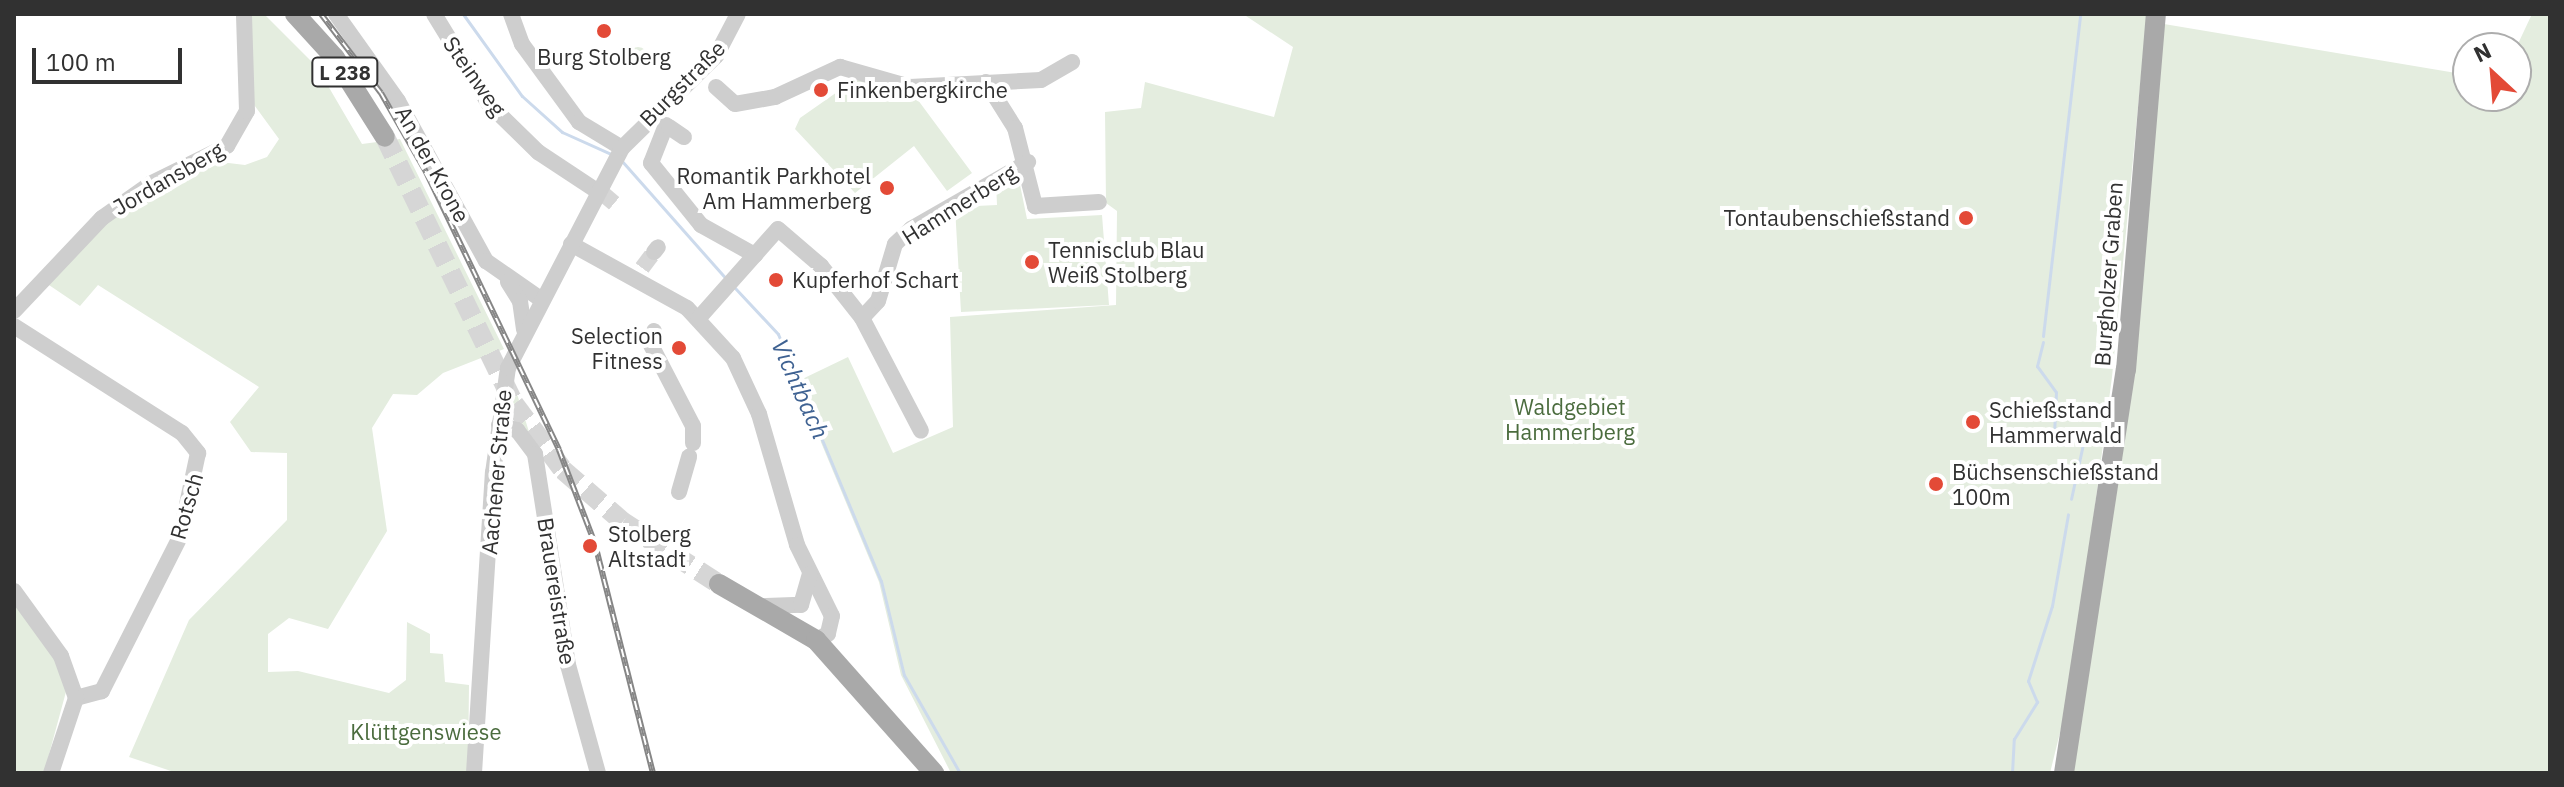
<!DOCTYPE html>
<meta charset="utf-8">
<style>
body{margin:0}
#map{position:relative;width:2564px;height:787px;overflow:hidden;background:#fff;font-family:"IBM Plex Sans",sans-serif}
div>[style]{position:absolute}
.green>*{inset:0;background:#e4eddf}
.round{border-radius:50%}
.stream>*{height:3px;margin:-1.5px;padding:0 1.5px;transform-origin:1.5px;border-radius:1.5px;background:#ccdaec}
.minor-tunnel>*{height:16px;margin-top:-8px;transform-origin:0;background:repeating-linear-gradient(90deg,#d6d6d6 0 16px,transparent 0 24px)}
.major-tunnel>*{height:20px;margin-top:-10px;transform-origin:0;background:repeating-linear-gradient(90deg,#d6d6d6 0 20px,transparent 0 30px)}
.minor>*{height:16px;margin:-8px;padding:0 8px;transform-origin:8px;border-radius:8px;background:#cecece}
.major>*{height:20px;margin:-10px;padding:0 10px;transform-origin:10px;border-radius:10px;background:#a9a9a9}
.rail>*{height:6px;margin-top:-3px;transform-origin:0;background:repeating-linear-gradient(90deg,#fff 0 9px,#868686 0 18px);box-sizing:border-box;border-block:2px solid #868686}
.dots>*{width:22px;height:22px;translate:-50% -50%;box-sizing:border-box;border:4px solid #fff;border-radius:50%}
span{translate:-50% -50%;white-space:nowrap;text-align:center;line-height:1.15;-webkit-text-stroke:8px #fff;paint-order:stroke}
.shield-label span{padding:2px 6px;background:#fff;border:2px solid;border-radius:6px;-webkit-text-stroke-width:0}
.shield-label{font-size:20px;color:#313131;font-weight:700}
.poi-label{font-size:22px;color:#313131}
.left{translate:0 -50%;text-align:left}
.right{translate:-100% -50%;text-align:right}
.street-label{font-size:22px;color:#313131}
.park-label{font-size:22px;color:#4b6c3e}
.water-label{font-size:24px;color:#3f6292;font-style:italic}
.frame{position:absolute;inset:0;border:16px solid #313131;pointer-events:none}
.north{position:absolute;left:2452px;top:32px;width:80px;height:80px;box-sizing:border-box;background:#fff;border:2px solid #adadad;border-radius:50%;rotate:334deg;font-size:22px;font-weight:700;line-height:32px;text-align:center;color:#313131}
.north::after{content:'';display:block;margin:auto;width:28px;height:36px;background:#e34a37;clip-path:polygon(50% 0,100% 100%,50% 72%,0 100%)}
.scale{position:absolute;left:32px;top:48px;width:150px;height:36px;box-sizing:border-box;border:4px solid #313131;border-top:0;padding-left:10px;font-size:24px;line-height:28px;white-space:nowrap;color:#313131;-webkit-text-stroke:6px #fff;paint-order:stroke}
</style>
<div id="map">
<div class="green">
<div style="clip-path:polygon(250px 14px,264px 14px,317px 67px,362px 144px,400px 139px,504px 349px,443px 373px,417px 395px,393px 394px,372px 428px,387px 531px,328px 629px,289px 618px,268px 634px,268px 672px,298px 671px,389px 693px,406px 680px,407px 622px,430px 634px,430px 653px,443px 654px,445px 682px,469px 685px,468px 773px,177px 773px,129px 757px,189px 620px,287px 520px,287px 453px,251px 452px,230px 422px,259px 387px,98px 285px,80px 306px,43px 281px,74px 246px,151px 186px,212px 161px,245px 165px,267px 157px,279px 139px,252px 102px)"></div>
<div style="clip-path:polygon(1243px 14px,2147px 14px,2112px 377px,2071px 688px,2050px 773px,951px 773px,901px 675px,879px 582px,796px 382px,848px 357px,893px 453px,953px 427px,950px 317px,1116px 305px,1117px 211px,1106px 203px,1105px 112px,1141px 108px,1145px 82px,1274px 117px,1293px 47px)"></div>
<div style="clip-path:polygon(2532px 14px,2550px 14px,2550px 773px,2071px 773px,2130px 391px,2164px 24px,2468px 75px,2468px 96px,2516px 96px,2516px 48px)"></div>
<div class="round" style="left:628px;top:47px;width:20px;height:20px"></div>
<div style="clip-path:polygon(860px 76px,912px 92px,972px 173px,947px 191px,914px 146px,855px 193px,795px 129px,800px 118px)"></div>
<div style="clip-path:polygon(1019px 180px,1027px 219px,1102px 215px,1109px 305px,961px 312px,955px 207px,997px 205px,996px 182px)"></div>
<div style="clip-path:polygon(512px 383px,518px 397px,531px 438px,512px 418px)"></div>
<div style="clip-path:polygon(14px 601px,56px 660px,67px 688px,44px 773px,14px 773px)"></div>
</div>
<div class="stream">
<div style="left:463px;top:14px;width:101px;rotate:54.3deg"></div>
<div style="left:522px;top:96px;width:54px;rotate:42deg"></div>
<div style="left:562px;top:132px;width:54px;rotate:24.2deg"></div>
<div style="left:621px;top:160px;width:160px;rotate:48.5deg"></div>
<div style="left:735px;top:288px;width:63px;rotate:46.9deg"></div>
<div style="left:778px;top:334px;width:268px;rotate:67.4deg"></div>
<div style="left:881px;top:581px;width:97px;rotate:76.3deg"></div>
<div style="left:904px;top:675px;width:113px;rotate:60.3deg"></div>
<div style="left:2043px;top:336px;width:324px;rotate:-83.4deg"></div>
<div style="left:2043px;top:342px;width:25px;rotate:104deg"></div>
<div style="left:2037px;top:366px;width:32px;rotate:54deg"></div>
<div style="left:2056px;top:392px;width:42px;rotate:92.7deg"></div>
<div style="left:2054px;top:434px;width:25px;rotate:5deg"></div>
<div style="left:2079px;top:436px;width:9px;rotate:63deg"></div>
<div style="left:2083px;top:444px;width:56px;rotate:102.3deg"></div>
<div style="left:2012px;top:773px;width:34px;rotate:-87deg"></div>
<div style="left:2014px;top:739px;width:44px;rotate:-58.1deg"></div>
<div style="left:2037px;top:702px;width:23px;rotate:-113deg"></div>
<div style="left:2028px;top:681px;width:79px;rotate:-72.3deg"></div>
<div style="left:2052px;top:606px;width:93px;rotate:-80.1deg"></div>
</div>
<div class="minor-tunnel">
<div style="left:602px;top:193px;width:16px;rotate:40deg"></div>
<div style="left:642px;top:268px;width:20px;rotate:-53deg"></div>
</div>
<div class="major-tunnel">
<div style="left:385px;top:137px;width:297px;rotate:64.2deg"></div>
<div style="left:514px;top:404px;width:82px;rotate:53.4deg"></div>
<div style="left:563px;top:470px;width:79px;rotate:40.9deg"></div>
<div style="left:623px;top:522px;width:114px;rotate:32.9deg"></div>
</div>
<div class="minor">
<div style="left:336px;top:14px;width:107px;rotate:54.5deg"></div>
<div style="left:398px;top:101px;width:183px;rotate:61.2deg"></div>
<div style="left:486px;top:261px;width:68px;rotate:34.9deg"></div>
<div style="left:434px;top:14px;width:105px;rotate:58.6deg"></div>
<div style="left:489px;top:104px;width:69px;rotate:44.4deg"></div>
<div style="left:538px;top:152px;width:71px;rotate:33.5deg"></div>
<div style="left:511px;top:14px;width:32px;rotate:70deg"></div>
<div style="left:522px;top:44px;width:97px;rotate:53.8deg"></div>
<div style="left:579px;top:122px;width:50px;rotate:31.2deg"></div>
<div style="left:986px;top:82px;width:54px;rotate:57.8deg"></div>
<div style="left:1015px;top:128px;width:81px;rotate:75.6deg"></div>
<div style="left:1035px;top:206px;width:64px;rotate:-3.6deg"></div>
<div style="left:716px;top:87px;width:25px;rotate:42deg"></div>
<div style="left:735px;top:104px;width:41px;rotate:-9.9deg"></div>
<div style="left:775px;top:97px;width:72px;rotate:-24.8deg"></div>
<div style="left:840px;top:67px;width:73px;rotate:15.9deg"></div>
<div style="left:910px;top:87px;width:131px;rotate:-3.1deg"></div>
<div style="left:1041px;top:80px;width:36px;rotate:-30deg"></div>
<div style="left:666px;top:125px;width:41px;rotate:111.5deg"></div>
<div style="left:651px;top:163px;width:80px;rotate:51.1deg"></div>
<div style="left:701px;top:225px;width:62px;rotate:29.1deg"></div>
<div style="left:669px;top:127px;width:18px;rotate:34deg"></div>
<div style="left:571px;top:244px;width:132px;rotate:28.9deg"></div>
<div style="left:687px;top:308px;width:68px;rotate:47.4deg"></div>
<div style="left:733px;top:358px;width:62px;rotate:65.1deg"></div>
<div style="left:759px;top:414px;width:136px;rotate:73.8deg"></div>
<div style="left:797px;top:545px;width:79px;rotate:63.8deg"></div>
<div style="left:832px;top:616px;width:18px;rotate:103deg"></div>
<div style="left:828px;top:634px;width:13px;rotate:153deg"></div>
<div style="left:654px;top:252px;width:6px;rotate:-51deg"></div>
<div style="left:508px;top:282px;width:22px;rotate:58deg"></div>
<div style="left:520px;top:301px;width:29px;rotate:82deg"></div>
<div style="left:14px;top:311px;width:128px;rotate:-46.6deg"></div>
<div style="left:102px;top:218px;width:59px;rotate:-35.3deg"></div>
<div style="left:150px;top:184px;width:86px;rotate:-26.3deg"></div>
<div style="left:227px;top:146px;width:40px;rotate:-60.3deg"></div>
<div style="left:247px;top:111px;width:97px;rotate:-91.8deg"></div>
<div style="left:862px;top:318px;width:23px;rotate:-47deg"></div>
<div style="left:878px;top:301px;width:59px;rotate:-73.4deg"></div>
<div style="left:895px;top:244px;width:22px;rotate:-43deg"></div>
<div style="left:911px;top:229px;width:135px;rotate:-29.8deg"></div>
<div style="left:698px;top:319px;width:120px;rotate:-48.4deg"></div>
<div style="left:778px;top:229px;width:57px;rotate:40.7deg"></div>
<div style="left:821px;top:266px;width:66px;rotate:51.7deg"></div>
<div style="left:862px;top:318px;width:127px;rotate:62.4deg"></div>
<div style="left:14px;top:326px;width:199px;rotate:32.5deg"></div>
<div style="left:182px;top:433px;width:26px;rotate:51deg"></div>
<div style="left:198px;top:453px;width:86px;rotate:102.1deg"></div>
<div style="left:180px;top:537px;width:173px;rotate:116.9deg"></div>
<div style="left:102px;top:691px;width:27px;rotate:165deg"></div>
<div style="left:654px;top:331px;width:14px;rotate:102deg"></div>
<div style="left:651px;top:345px;width:91px;rotate:62.6deg"></div>
<div style="left:693px;top:426px;width:17px;rotate:90deg"></div>
<div style="left:499px;top:425px;width:19px;rotate:16deg"></div>
<div style="left:517px;top:430px;width:30px;rotate:53deg"></div>
<div style="left:535px;top:454px;width:214px;rotate:81.1deg"></div>
<div style="left:568px;top:665px;width:112px;rotate:74.5deg"></div>
<div style="left:679px;top:492px;width:37px;rotate:-74deg"></div>
<div style="left:14px;top:591px;width:80px;rotate:54.1deg"></div>
<div style="left:61px;top:656px;width:45px;rotate:70.3deg"></div>
<div style="left:76px;top:698px;width:79px;rotate:108.4deg"></div>
<div style="left:766px;top:606px;width:35px;rotate:-2deg"></div>
<div style="left:801px;top:605px;width:32px;rotate:-74deg"></div>
<div style="left:474px;top:773px;width:301px;rotate:-86.4deg"></div>
<div style="left:493px;top:473px;width:106px;rotate:-81.9deg"></div>
<div style="left:508px;top:368px;width:248px;rotate:-62.6deg"></div>
<div style="left:622px;top:148px;width:132px;rotate:-44.4deg"></div>
<div style="left:716px;top:56px;width:47px;rotate:-62.4deg"></div>
</div>
<div class="major">
<div style="left:295px;top:14px;width:59px;rotate:47.7deg"></div>
<div style="left:335px;top:58px;width:93px;rotate:57.7deg"></div>
<div style="left:719px;top:584px;width:112px;rotate:30deg"></div>
<div style="left:816px;top:640px;width:178px;rotate:48.4deg"></div>
<div style="left:2064px;top:773px;width:408px;rotate:-81.3deg"></div>
<div style="left:2126px;top:370px;width:357px;rotate:-85.2deg"></div>
</div>
<div class="rail">
<div style="left:321px;top:14px;width:99px;rotate:52.8deg"></div>
<div style="left:381px;top:93px;width:91px;rotate:60.3deg"></div>
<div style="left:426px;top:172px;width:308px;rotate:64.4deg"></div>
<div style="left:559px;top:450px;width:101px;rotate:69deg"></div>
<div style="left:595px;top:544px;width:236px;rotate:75.8deg"></div>
</div>
<div class="dots">
<div style="left:604px;top:31px;background:#e34a37"></div>
<div style="left:821px;top:90px;background:#e34a37"></div>
<div style="left:887px;top:188px;background:#e34a37"></div>
<div style="left:1966px;top:218px;background:#e34a37"></div>
<div style="left:1032px;top:262px;background:#e34a37"></div>
<div style="left:776px;top:280px;background:#e34a37"></div>
<div style="left:679px;top:348px;background:#e34a37"></div>
<div style="left:1973px;top:422px;background:#e34a37"></div>
<div style="left:1936px;top:484px;background:#e34a37"></div>
<div style="left:590px;top:546px;background:#e34a37"></div>
</div>
<div class="shield-label">
<span style="left:345px;top:72px">L 238</span>
</div>
<div class="poi-label">
<span style="left:604px;top:57px">Burg Stolberg</span>
<span class="left" style="left:837px;top:90px">Finkenbergkirche</span>
<span class="right" style="left:871px;top:188px">Romantik Parkhotel<br>Am Hammerberg</span>
<span class="right" style="left:1950px;top:218px">Tontaubenschießstand</span>
<span class="left" style="left:1048px;top:262px">Tennisclub Blau<br>Weiß Stolberg</span>
<span class="left" style="left:792px;top:280px">Kupferhof Schart</span>
<span class="right" style="left:663px;top:348px">Selection<br>Fitness</span>
<span class="left" style="left:1989px;top:422px">Schießstand<br>Hammerwald</span>
<span class="left" style="left:1952px;top:484px">Büchsenschießstand<br>100m</span>
<span class="left" style="left:608px;top:546px">Stolberg<br>Altstadt</span>
</div>
<div class="street-label">
<span style="left:475px;top:76px;rotate:55deg">Steinweg</span>
<span style="left:682px;top:83px;rotate:-45deg">Burgstraße</span>
<span style="left:433px;top:164px;rotate:61deg">An der Krone</span>
<span style="left:168px;top:178px;rotate:-30deg">Jordansberg</span>
<span style="left:959px;top:204px;rotate:-32deg">Hammerberg</span>
<span style="left:2108px;top:274px;rotate:-86deg">Burgholzer Graben</span>
<span style="left:496px;top:472px;rotate:-85deg">Aachener Straße</span>
<span style="left:186px;top:506px;rotate:-74deg">Rotsch</span>
<span style="left:557px;top:591px;rotate:81deg">Brauereistraße</span>
</div>
<div class="park-label">
<span style="left:1570px;top:419px">Waldgebiet<br>Hammerberg</span>
<span style="left:426px;top:732px">Klüttgenswiese</span>
</div>
<div class="water-label">
<span style="left:800px;top:389px;rotate:66deg">Vichtbach</span>
</div>
<div class="frame"></div>
<div class="north">N</div>
<div class="scale">100 m</div>
</div>
